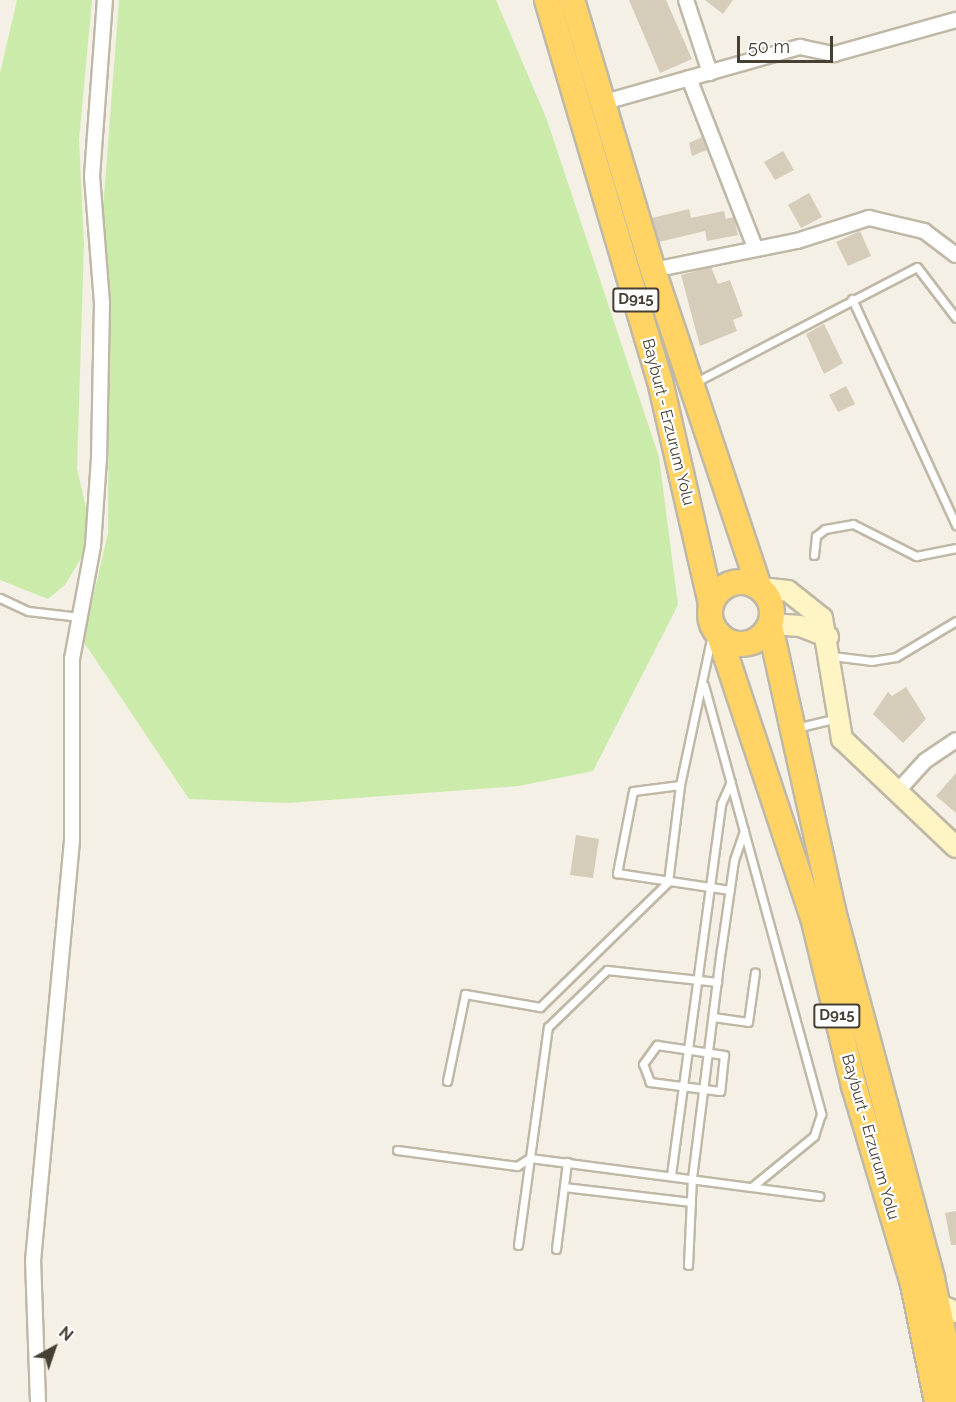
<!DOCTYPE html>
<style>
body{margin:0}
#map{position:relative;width:956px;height:1402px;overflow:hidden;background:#f4f0e5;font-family:Raleway,sans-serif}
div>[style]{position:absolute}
.green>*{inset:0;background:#cbebab}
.building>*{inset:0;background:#d6ccba}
.roads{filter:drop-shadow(2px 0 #c0b8a7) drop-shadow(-2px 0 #c0b8a7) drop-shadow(0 2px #c0b8a7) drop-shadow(0 -2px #c0b8a7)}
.lane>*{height:7px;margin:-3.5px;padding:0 3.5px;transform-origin:3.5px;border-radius:3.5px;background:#fff}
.street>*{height:14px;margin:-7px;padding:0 7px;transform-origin:7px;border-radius:7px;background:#fff}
.secondary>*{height:20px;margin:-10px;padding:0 10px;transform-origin:10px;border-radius:10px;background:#fff4c4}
.highway>*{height:24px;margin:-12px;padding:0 12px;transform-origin:12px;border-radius:12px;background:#ffd465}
.highway>.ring{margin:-12px;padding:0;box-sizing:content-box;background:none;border:24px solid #ffd465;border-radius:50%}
span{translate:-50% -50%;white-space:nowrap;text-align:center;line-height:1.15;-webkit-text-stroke:4.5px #fff;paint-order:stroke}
.shield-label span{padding:2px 4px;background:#fff;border:2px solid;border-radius:4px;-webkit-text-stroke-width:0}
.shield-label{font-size:15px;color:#464034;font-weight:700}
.street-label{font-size:16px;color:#464034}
.north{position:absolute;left:24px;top:1318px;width:60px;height:60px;-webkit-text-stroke:4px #fff;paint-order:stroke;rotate:40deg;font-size:16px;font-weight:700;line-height:24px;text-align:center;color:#464034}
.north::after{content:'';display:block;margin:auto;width:21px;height:27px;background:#464034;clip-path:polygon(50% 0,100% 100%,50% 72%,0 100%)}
.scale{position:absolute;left:737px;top:36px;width:96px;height:27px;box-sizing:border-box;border:3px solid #464034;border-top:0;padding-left:8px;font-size:18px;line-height:21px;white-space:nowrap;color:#464034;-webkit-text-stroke:4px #fff;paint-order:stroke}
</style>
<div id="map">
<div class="green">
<div style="clip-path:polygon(17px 0,92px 0,79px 140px,84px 245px,77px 469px,88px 516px,83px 555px,65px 585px,48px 599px,0 580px,0 73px)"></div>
<div style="clip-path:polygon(119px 0,496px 0,547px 120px,659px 457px,678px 605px,593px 771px,519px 786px,288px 803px,189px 799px,83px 641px,108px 533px,109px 317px,103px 209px)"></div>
</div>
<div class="building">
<div style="clip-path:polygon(629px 0,666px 0,692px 59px,660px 73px)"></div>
<div style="clip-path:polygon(705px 0,733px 0,723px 14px)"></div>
<div style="clip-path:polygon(702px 137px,707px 150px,692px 156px,689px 143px)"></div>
<div style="clip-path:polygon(783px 151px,794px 170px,775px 180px,764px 162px)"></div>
<div style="clip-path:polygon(809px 193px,822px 217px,801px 228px,788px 205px)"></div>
<div style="clip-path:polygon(689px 209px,691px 218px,724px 211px,726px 219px,734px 217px,738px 235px,707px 241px,705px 231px,659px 242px,652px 218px)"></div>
<div style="clip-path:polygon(860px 231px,871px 256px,848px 266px,836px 242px)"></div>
<div style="clip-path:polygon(711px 267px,718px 284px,730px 280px,743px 316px,733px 320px,737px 331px,700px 346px,681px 275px)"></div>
<div style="clip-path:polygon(824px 324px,843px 363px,824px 374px,806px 334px)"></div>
<div style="clip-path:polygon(846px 386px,855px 404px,838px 412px,829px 395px)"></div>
<div style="clip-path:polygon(906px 687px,926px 719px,903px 743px,873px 714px,888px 692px,892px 696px)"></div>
<div style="clip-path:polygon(956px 773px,956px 813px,936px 796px)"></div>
<div style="clip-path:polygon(576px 835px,599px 839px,593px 878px,570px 875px)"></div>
<div style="clip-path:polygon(956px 1211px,956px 1245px,951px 1245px,945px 1213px)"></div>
</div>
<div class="roads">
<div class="lane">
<div style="left:852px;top:299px;width:249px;rotate:65.3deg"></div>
<div style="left:694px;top:383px;width:251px;rotate:-27.5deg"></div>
<div style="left:917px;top:267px;width:64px;rotate:52.6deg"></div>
<div style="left:814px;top:555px;width:19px;rotate:-84deg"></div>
<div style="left:816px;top:536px;width:11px;rotate:-38deg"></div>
<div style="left:825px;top:529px;width:28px;rotate:-10deg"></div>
<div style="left:853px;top:524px;width:71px;rotate:26.9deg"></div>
<div style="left:916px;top:556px;width:41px;rotate:-11.3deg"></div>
<div style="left:0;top:598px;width:31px;rotate:25deg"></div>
<div style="left:28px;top:611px;width:52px;rotate:6.6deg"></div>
<div style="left:832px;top:656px;width:39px;rotate:7deg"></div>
<div style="left:871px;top:661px;width:25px;rotate:-9deg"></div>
<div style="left:896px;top:657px;width:70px;rotate:-31deg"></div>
<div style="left:704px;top:685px;width:445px;rotate:74.7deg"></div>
<div style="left:821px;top:1114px;width:23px;rotate:108deg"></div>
<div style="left:814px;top:1136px;width:79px;rotate:140.7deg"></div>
<div style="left:796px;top:728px;width:42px;rotate:-13.7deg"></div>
<div style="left:680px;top:785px;width:47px;rotate:172.7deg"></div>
<div style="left:633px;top:791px;width:84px;rotate:101deg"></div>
<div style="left:617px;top:873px;width:114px;rotate:8.6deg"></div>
<div style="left:713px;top:1017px;width:35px;rotate:8deg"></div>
<div style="left:748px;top:1022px;width:50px;rotate:-82deg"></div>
<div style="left:657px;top:1045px;width:68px;rotate:8.5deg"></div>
<div style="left:724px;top:1055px;width:36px;rotate:96deg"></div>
<div style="left:720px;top:1091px;width:71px;rotate:-172.7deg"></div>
<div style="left:650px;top:1082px;width:19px;rotate:-111deg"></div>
<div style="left:643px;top:1064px;width:24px;rotate:-54deg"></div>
<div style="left:447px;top:1081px;width:89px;rotate:-78.3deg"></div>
<div style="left:465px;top:994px;width:76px;rotate:9.8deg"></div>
<div style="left:540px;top:1007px;width:179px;rotate:-44.3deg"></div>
<div style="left:668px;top:882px;width:98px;rotate:-82.9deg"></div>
<div style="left:680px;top:785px;width:149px;rotate:-78deg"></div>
<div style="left:397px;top:1150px;width:121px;rotate:7.6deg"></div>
<div style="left:517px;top:1166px;width:15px;rotate:-32deg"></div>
<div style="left:530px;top:1158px;width:292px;rotate:7.5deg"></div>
<div style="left:671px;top:1175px;width:374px;rotate:-82.3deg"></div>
<div style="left:721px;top:804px;width:24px;rotate:-66deg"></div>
<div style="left:564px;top:1187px;width:128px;rotate:6.7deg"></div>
<div style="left:518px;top:1245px;width:220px;rotate:-82.2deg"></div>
<div style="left:548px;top:1027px;width:82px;rotate:-44deg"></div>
<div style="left:607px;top:970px;width:111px;rotate:6.2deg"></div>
<div style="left:556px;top:1249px;width:88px;rotate:-82.8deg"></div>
<div style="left:688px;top:1265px;width:87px;rotate:-87.4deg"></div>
<div style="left:692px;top:1178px;width:230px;rotate:-82.8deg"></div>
<div style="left:721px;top:950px;width:91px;rotate:-81.8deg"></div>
<div style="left:734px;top:860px;width:31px;rotate:-71deg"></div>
</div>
<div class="street">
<div style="left:686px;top:0;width:77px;rotate:71.8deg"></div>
<div style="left:689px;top:78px;width:181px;rotate:68.7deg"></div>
<div style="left:605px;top:102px;width:203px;rotate:-15.8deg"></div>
<div style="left:800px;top:47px;width:35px;rotate:12deg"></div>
<div style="left:834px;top:54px;width:127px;rotate:-15.6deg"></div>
<div style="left:653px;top:270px;width:147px;rotate:-11.4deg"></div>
<div style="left:797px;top:241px;width:76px;rotate:-17.7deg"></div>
<div style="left:869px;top:218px;width:57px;rotate:13.3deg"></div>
<div style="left:924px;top:231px;width:40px;rotate:37deg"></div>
<div style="left:896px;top:793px;width:43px;rotate:-47.8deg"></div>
<div style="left:925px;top:761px;width:37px;rotate:-34deg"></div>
<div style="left:38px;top:1402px;width:141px;rotate:-92deg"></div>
<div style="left:33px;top:1261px;width:422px;rotate:-84.7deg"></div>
<div style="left:72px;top:841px;width:182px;rotate:-90deg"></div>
<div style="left:72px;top:659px;width:115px;rotate:-79.5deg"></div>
<div style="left:93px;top:546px;width:87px;rotate:-86.1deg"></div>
<div style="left:99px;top:459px;width:156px;rotate:-88.9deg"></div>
<div style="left:102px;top:303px;width:127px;rotate:-94.5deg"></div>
<div style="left:92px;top:176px;width:176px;rotate:-85.8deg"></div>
</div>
<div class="secondary">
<div style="left:761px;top:588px;width:27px;rotate:6deg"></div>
<div style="left:788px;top:591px;width:43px;rotate:38.5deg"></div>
<div style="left:822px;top:618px;width:123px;rotate:80.6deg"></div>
<div style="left:842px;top:739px;width:157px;rotate:43.5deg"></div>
<div style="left:771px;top:624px;width:29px;rotate:4deg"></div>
<div style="left:800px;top:626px;width:30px;rotate:21deg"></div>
<div style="left:937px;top:1304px;width:21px;rotate:23deg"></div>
</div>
<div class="highway">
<div style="left:547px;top:0;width:397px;rotate:73.5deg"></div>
<div style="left:660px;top:381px;width:228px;rotate:77.1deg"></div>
<div style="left:572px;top:0;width:282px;rotate:73.3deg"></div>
<div style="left:653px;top:270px;width:334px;rotate:71.5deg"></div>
<div class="ring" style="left:710px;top:582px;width:38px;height:38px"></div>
<div style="left:770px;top:626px;width:292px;rotate:77.5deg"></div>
<div style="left:833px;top:911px;width:381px;rotate:74.9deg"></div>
<div style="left:932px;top:1279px;width:116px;rotate:78.1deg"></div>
<div style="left:719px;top:635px;width:297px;rotate:71.6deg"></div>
<div style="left:813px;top:917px;width:174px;rotate:76.4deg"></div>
<div style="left:854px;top:1086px;width:207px;rotate:73.4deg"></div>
<div style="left:913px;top:1284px;width:120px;rotate:78.5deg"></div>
</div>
</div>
<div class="shield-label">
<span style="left:636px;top:300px">D915</span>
<span style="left:837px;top:1016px">D915</span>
</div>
<div class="street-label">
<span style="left:668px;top:422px;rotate:76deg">Bayburt - Erzurum Yolu</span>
<span style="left:870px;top:1137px;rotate:74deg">Bayburt - Erzurum Yolu</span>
</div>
<div class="north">N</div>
<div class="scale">50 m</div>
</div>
